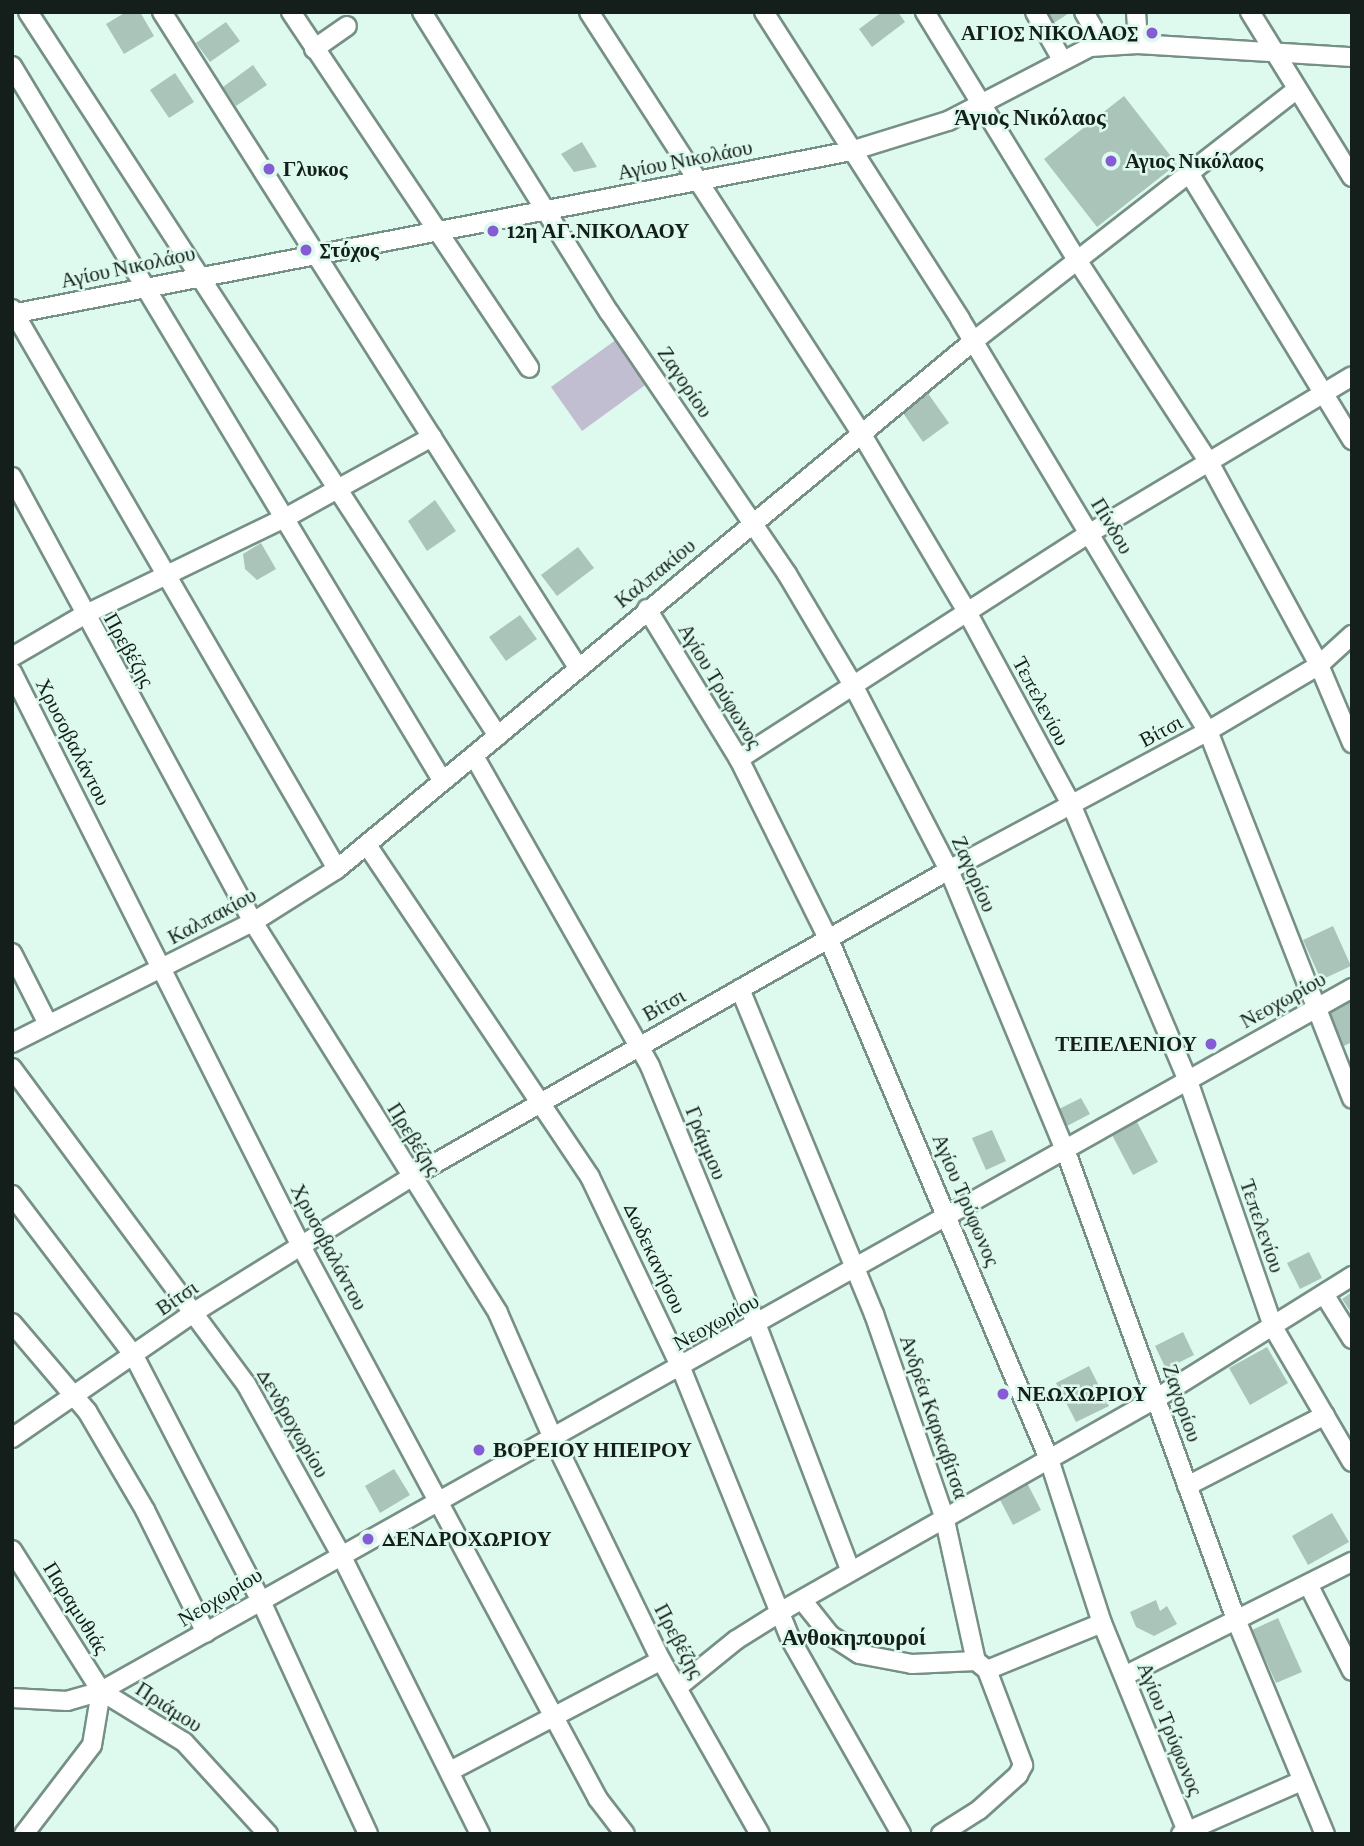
<!DOCTYPE html>
<meta charset="utf-8">
<style>
body{margin:0}
#map{position:relative;width:1364px;height:1846px;overflow:hidden;background:#defaee;font-family:"Crimson Pro",serif}
div>[style]{position:absolute}
.green>*{inset:0;background:#c2bed1}
.building>*{inset:0;background:#aac4ba}
.roads{filter:drop-shadow(2px 0 #779086) drop-shadow(-2px 0 #779086) drop-shadow(0 2px #779086) drop-shadow(0 -2px #779086)}
.minor>*{height:18px;margin:-9px;padding:0 9px;transform-origin:9px;border-radius:9px;background:#fff}
.dots>*{width:19px;height:19px;translate:-50% -50%;box-sizing:border-box;border:4px solid #defaee;border-radius:50%}
span{translate:-50% -50%;white-space:nowrap;text-align:center;line-height:1.15;-webkit-text-stroke:5px #defaee;paint-order:stroke}
.poi-label{font-size:21px;color:#141e1a;font-weight:700}
.right{translate:-100% -50%;text-align:right}
.left{translate:0 -50%;text-align:left}
.street-label{font-size:21px;color:#141e1a}
.neighbourhood-label{font-size:23px;color:#141e1a;font-weight:700}
.frame{position:absolute;inset:0;border:14px solid #141e1a;pointer-events:none}
</style>
<div id="map">
<div class="green">
<div style="clip-path:polygon(617px 339px,648px 383px,582px 431px,551px 387px)"></div>
</div>
<div class="building">
<div style="clip-path:polygon(126px 12px,140px 12px,154px 36px,124px 54px,106px 24px)"></div>
<div style="clip-path:polygon(882px 12px,898px 12px,905px 22px,872px 47px,859px 29px)"></div>
<div style="clip-path:polygon(1041px 12px,1071px 12px,1049px 26px)"></div>
<div style="clip-path:polygon(226px 22px,240px 41px,210px 62px,196px 43px)"></div>
<div style="clip-path:polygon(253px 65px,267px 85px,236px 106px,223px 87px)"></div>
<div style="clip-path:polygon(175px 73px,194px 102px,169px 118px,150px 90px)"></div>
<div style="clip-path:polygon(1124px 96px,1177px 164px,1097px 227px,1044px 159px)"></div>
<div style="clip-path:polygon(582px 142px,597px 167px,574px 172px,561px 154px)"></div>
<div style="clip-path:polygon(927px 392px,949px 423px,923px 442px,901px 410px)"></div>
<div style="clip-path:polygon(435px 500px,456px 531px,427px 551px,408px 521px)"></div>
<div style="clip-path:polygon(261px 543px,276px 569px,257px 580px,245px 569px,243px 554px)"></div>
<div style="clip-path:polygon(578px 547px,594px 568px,557px 596px,541px 575px)"></div>
<div style="clip-path:polygon(520px 615px,537px 639px,506px 661px,489px 637px)"></div>
<div style="clip-path:polygon(1333px 926px,1351px 966px,1321px 980px,1303px 940px)"></div>
<div style="clip-path:polygon(1352px 1001px,1352px 1042px,1344px 1046px,1327px 1014px)"></div>
<div style="clip-path:polygon(1081px 1098px,1090px 1114px,1067px 1126px,1059px 1109px)"></div>
<div style="clip-path:polygon(1136px 1120px,1158px 1162px,1133px 1175px,1111px 1133px)"></div>
<div style="clip-path:polygon(992px 1130px,1006px 1161px,986px 1170px,972px 1138px)"></div>
<div style="clip-path:polygon(1309px 1252px,1322px 1278px,1300px 1289px,1287px 1263px)"></div>
<div style="clip-path:polygon(1352px 1292px,1352px 1314px,1342px 1299px)"></div>
<div style="clip-path:polygon(1183px 1332px,1194px 1355px,1166px 1369px,1155px 1346px)"></div>
<div style="clip-path:polygon(1267px 1347px,1288px 1383px,1250px 1405px,1229px 1368px)"></div>
<div style="clip-path:polygon(1089px 1366px,1109px 1406px,1076px 1422px,1056px 1383px)"></div>
<div style="clip-path:polygon(394px 1469px,410px 1495px,380px 1513px,365px 1486px)"></div>
<div style="clip-path:polygon(1026px 1481px,1041px 1510px,1013px 1525px,998px 1496px)"></div>
<div style="clip-path:polygon(1332px 1513px,1349px 1542px,1308px 1565px,1292px 1536px)"></div>
<div style="clip-path:polygon(1156px 1600px,1160px 1611px,1167px 1606px,1177px 1624px,1154px 1636px,1136px 1627px,1130px 1612px)"></div>
<div style="clip-path:polygon(1278px 1618px,1302px 1672px,1276px 1683px,1252px 1630px)"></div>
</div>
<div class="roads">
<div class="minor">
<div style="left:28px;top:12px;width:863px;rotate:57.01deg"></div>
<div style="left:162px;top:12px;width:775px;rotate:57.6deg"></div>
<div style="left:291px;top:12px;width:428px;rotate:56.2deg"></div>
<div style="left:422px;top:12px;width:354px;rotate:58.1deg"></div>
<div style="left:609px;top:312px;width:317px;rotate:55.8deg"></div>
<div style="left:787px;top:574px;width:129px;rotate:59.3deg"></div>
<div style="left:853px;top:685px;width:208px;rotate:62.6deg"></div>
<div style="left:949px;top:870px;width:305px;rotate:67.5deg"></div>
<div style="left:1066px;top:1152px;width:500px;rotate:70.01deg"></div>
<div style="left:1237px;top:1622px;width:230px;rotate:67.5deg"></div>
<div style="left:589px;top:12px;width:501px;rotate:57.13deg"></div>
<div style="left:861px;top:433px;width:206px;rotate:59.3deg"></div>
<div style="left:966px;top:610px;width:221px;rotate:61.6deg"></div>
<div style="left:1071px;top:804px;width:298px;rotate:67.1deg"></div>
<div style="left:1187px;top:1078px;width:263px;rotate:70.9deg"></div>
<div style="left:1273px;top:1327px;width:156px;rotate:59.7deg"></div>
<div style="left:764px;top:12px;width:364px;rotate:57.4deg"></div>
<div style="left:960px;top:319px;width:481px;rotate:59deg"></div>
<div style="left:1208px;top:731px;width:395px;rotate:68.6deg"></div>
<div style="left:925px;top:12px;width:291px;rotate:58.5deg"></div>
<div style="left:1077px;top:260px;width:244px;rotate:56.9deg"></div>
<div style="left:1210px;top:464px;width:229px;rotate:61.5deg"></div>
<div style="left:1319px;top:665px;width:85px;rotate:67.1deg"></div>
<div style="left:1035px;top:12px;width:53px;rotate:60.5deg"></div>
<div style="left:1084px;top:12px;width:38px;rotate:60deg"></div>
<div style="left:1136px;top:12px;width:32px;rotate:86deg"></div>
<div style="left:1250px;top:12px;width:194px;rotate:58.3deg"></div>
<div style="left:314px;top:49px;width:40px;rotate:-34.9deg"></div>
<div style="left:12px;top:66px;width:833px;rotate:58.94deg"></div>
<div style="left:1189px;top:173px;width:313px;rotate:58.6deg"></div>
<div style="left:12px;top:309px;width:647px;rotate:59.87deg"></div>
<div style="left:12px;top:314px;width:855px;rotate:-10.99deg"></div>
<div style="left:851px;top:151px;width:102px;rotate:-17.2deg"></div>
<div style="left:948px;top:121px;width:160px;rotate:-27.5deg"></div>
<div style="left:1090px;top:47px;width:48px;rotate:-3.6deg"></div>
<div style="left:1138px;top:44px;width:214px;rotate:3.5deg"></div>
<div style="left:12px;top:477px;width:506px;rotate:61.56deg"></div>
<div style="left:253px;top:922px;width:461px;rotate:57.9deg"></div>
<div style="left:498px;top:1313px;width:137px;rotate:66.3deg"></div>
<div style="left:553px;top:1438px;width:247px;rotate:64.1deg"></div>
<div style="left:661px;top:1660px;width:200px;rotate:60.4deg"></div>
<div style="left:647px;top:609px;width:176px;rotate:58.5deg"></div>
<div style="left:739px;top:759px;width:204px;rotate:63.6deg"></div>
<div style="left:830px;top:942px;width:561px;rotate:67.04deg"></div>
<div style="left:1049px;top:1459px;width:172px;rotate:72.1deg"></div>
<div style="left:1102px;top:1623px;width:228px;rotate:67.8deg"></div>
<div style="left:12px;top:657px;width:83px;rotate:-30.3deg"></div>
<div style="left:84px;top:615px;width:223px;rotate:-25.8deg"></div>
<div style="left:285px;top:518px;width:168px;rotate:-28.9deg"></div>
<div style="left:12px;top:672px;width:643px;rotate:63.28deg"></div>
<div style="left:301px;top:1246px;width:628px;rotate:61.76deg"></div>
<div style="left:598px;top:1799px;width:44px;rotate:52.4deg"></div>
<div style="left:474px;top:756px;width:356px;rotate:60.4deg"></div>
<div style="left:650px;top:1066px;width:281px;rotate:67.6deg"></div>
<div style="left:757px;top:1326px;width:261px;rotate:69.1deg"></div>
<div style="left:739px;top:759px;width:417px;rotate:-32.8deg"></div>
<div style="left:1090px;top:533px;width:305px;rotate:-30.9deg"></div>
<div style="left:367px;top:845px;width:400px;rotate:56.1deg"></div>
<div style="left:590px;top:1177px;width:212px;rotate:64.5deg"></div>
<div style="left:681px;top:1368px;width:293px;rotate:68deg"></div>
<div style="left:791px;top:1640px;width:223px;rotate:60.4deg"></div>
<div style="left:12px;top:953px;width:80px;rotate:63.1deg"></div>
<div style="left:740px;top:989px;width:352px;rotate:67.6deg"></div>
<div style="left:874px;top:1314px;width:214px;rotate:70.9deg"></div>
<div style="left:944px;top:1516px;width:148px;rotate:77.6deg"></div>
<div style="left:976px;top:1661px;width:14px;rotate:39deg"></div>
<div style="left:987px;top:1670px;width:102px;rotate:69.2deg"></div>
<div style="left:1023px;top:1765px;width:11px;rotate:117deg"></div>
<div style="left:1018px;top:1775px;width:52px;rotate:138.1deg"></div>
<div style="left:979px;top:1810px;width:45px;rotate:147.7deg"></div>
<div style="left:12px;top:1043px;width:270px;rotate:-26.7deg"></div>
<div style="left:253px;top:922px;width:99px;rotate:-32.2deg"></div>
<div style="left:337px;top:869px;width:824px;rotate:-39.68deg"></div>
<div style="left:971px;top:343px;width:413px;rotate:-37.9deg"></div>
<div style="left:12px;top:1068px;width:393px;rotate:53.5deg"></div>
<div style="left:246px;top:1384px;width:196px;rotate:60.9deg"></div>
<div style="left:341px;top:1555px;width:312px;rotate:63.5deg"></div>
<div style="left:12px;top:1195px;width:202px;rotate:52.8deg"></div>
<div style="left:134px;top:1356px;width:274px;rotate:62.6deg"></div>
<div style="left:260px;top:1599px;width:259px;rotate:65.3deg"></div>
<div style="left:1324px;top:1294px;width:53px;rotate:58.1deg"></div>
<div style="left:12px;top:1323px;width:116px;rotate:49.6deg"></div>
<div style="left:87px;top:1411px;width:115px;rotate:59.6deg"></div>
<div style="left:145px;top:1510px;width:137px;rotate:63.6deg"></div>
<div style="left:12px;top:1438px;width:224px;rotate:-34.6deg"></div>
<div style="left:196px;top:1311px;width:253px;rotate:-31.9deg"></div>
<div style="left:411px;top:1177px;width:619px;rotate:-29.71deg"></div>
<div style="left:949px;top:870px;width:294px;rotate:-28.2deg"></div>
<div style="left:1208px;top:731px;width:129px;rotate:-30.7deg"></div>
<div style="left:1319px;top:665px;width:45px;rotate:-42.3deg"></div>
<div style="left:1187px;top:1486px;width:155px;rotate:-27.2deg"></div>
<div style="left:12px;top:1550px;width:167px;rotate:57.7deg"></div>
<div style="left:101px;top:1691px;width:97px;rotate:31.6deg"></div>
<div style="left:184px;top:1742px;width:125px;rotate:47.6deg"></div>
<div style="left:1309px;top:1586px;width:95px;rotate:63.2deg"></div>
<div style="left:802px;top:1600px;width:45px;rotate:51.3deg"></div>
<div style="left:830px;top:1635px;width:35px;rotate:33deg"></div>
<div style="left:859px;top:1654px;width:54px;rotate:10.7deg"></div>
<div style="left:912px;top:1664px;width:64px;rotate:-2.7deg"></div>
<div style="left:987px;top:1670px;width:124px;rotate:-22.2deg"></div>
<div style="left:1124px;top:1676px;width:255px;rotate:-26.6deg"></div>
<div style="left:678px;top:1687px;width:75px;rotate:-39deg"></div>
<div style="left:736px;top:1640px;width:60px;rotate:-32.1deg"></div>
<div style="left:787px;top:1608px;width:425px;rotate:-29.6deg"></div>
<div style="left:1157px;top:1398px;width:230px;rotate:-32deg"></div>
<div style="left:12px;top:1698px;width:55px;rotate:3.1deg"></div>
<div style="left:67px;top:1701px;width:35px;rotate:-16deg"></div>
<div style="left:101px;top:1691px;width:1435px;rotate:-29.33deg"></div>
<div style="left:450px;top:1771px;width:238px;rotate:-27.7deg"></div>
<div style="left:24px;top:1834px;width:112px;rotate:-52.6deg"></div>
<div style="left:92px;top:1745px;width:55px;rotate:-80.5deg"></div>
<div style="left:1181px;top:1834px;width:132px;rotate:-23.7deg"></div>
</div>
</div>
<div class="dots">
<div style="left:1152px;top:33px;background:#865cd5"></div>
<div style="left:1111px;top:161px;background:#865cd5"></div>
<div style="left:269px;top:169px;background:#865cd5"></div>
<div style="left:493px;top:231px;background:#865cd5"></div>
<div style="left:306px;top:250px;background:#865cd5"></div>
<div style="left:1211px;top:1044px;background:#865cd5"></div>
<div style="left:1003px;top:1394px;background:#865cd5"></div>
<div style="left:479px;top:1450px;background:#865cd5"></div>
<div style="left:368px;top:1539px;background:#865cd5"></div>
</div>
<div class="poi-label">
<span class="right" style="left:1138px;top:33px">ΑΓΙΟΣ ΝΙΚΟΛΑΟΣ</span>
<span class="left" style="left:1125px;top:161px">Αγιος Νικόλαος</span>
<span class="left" style="left:283px;top:169px">Γλυκος</span>
<span class="left" style="left:507px;top:231px">12η ΑΓ.ΝΙΚΟΛΑΟΥ</span>
<span class="left" style="left:320px;top:250px">Στόχος</span>
<span class="right" style="left:1197px;top:1044px">ΤΕΠΕΛΕΝΙΟΥ</span>
<span class="left" style="left:1017px;top:1394px">ΝΕΩΧΩΡΙΟΥ</span>
<span class="left" style="left:493px;top:1450px">ΒΟΡΕΙΟΥ ΗΠΕΙΡΟΥ</span>
<span class="left" style="left:382px;top:1539px">ΔΕΝΔΡΟΧΩΡΙΟΥ</span>
</div>
<div class="street-label">
<span style="left:685px;top:160px;rotate:-11deg">Αγίου Νικολάου</span>
<span style="left:128px;top:267px;rotate:-12deg">Αγίου Νικολάου</span>
<span style="left:685px;top:382px;rotate:56deg">Ζαγορίου</span>
<span style="left:1112px;top:526px;rotate:59deg">Πίνδου</span>
<span style="left:655px;top:573px;rotate:-39deg">Καλπακίου</span>
<span style="left:129px;top:650px;rotate:61deg">Πρεβέζης</span>
<span style="left:720px;top:686px;rotate:59deg">Αγίου Τρύφωνος</span>
<span style="left:1041px;top:701px;rotate:62deg">Τεπελενίου</span>
<span style="left:1161px;top:731px;rotate:-28deg">Βίτσι</span>
<span style="left:73px;top:742px;rotate:63deg">Χρυσοβαλάντου</span>
<span style="left:974px;top:874px;rotate:66deg">Ζαγορίου</span>
<span style="left:212px;top:916px;rotate:-28deg">Καλπακίου</span>
<span style="left:1283px;top:1000px;rotate:-29deg">Νεοχωρίου</span>
<span style="left:664px;top:1005px;rotate:-29deg">Βίτσι</span>
<span style="left:414px;top:1139px;rotate:58deg">Πρεβέζης</span>
<span style="left:706px;top:1143px;rotate:68deg">Γράμμου</span>
<span style="left:966px;top:1200px;rotate:67deg">Αγίου Τρύφωνος</span>
<span style="left:1262px;top:1226px;rotate:71deg">Τεπελενίου</span>
<span style="left:329px;top:1247px;rotate:62deg">Χρυσοβαλάντου</span>
<span style="left:655px;top:1258px;rotate:65deg">Δωδεκανήσου</span>
<span style="left:177px;top:1298px;rotate:-34deg">Βίτσι</span>
<span style="left:716px;top:1322px;rotate:-29deg">Νεοχωρίου</span>
<span style="left:1182px;top:1403px;rotate:71deg">Ζαγορίου</span>
<span style="left:934px;top:1417px;rotate:71deg">Ανδρέα Καρκαβίτσα</span>
<span style="left:293px;top:1423px;rotate:60deg">Δενδροχωρίου</span>
<span style="left:220px;top:1597px;rotate:-31deg">Νεοχωρίου</span>
<span style="left:76px;top:1608px;rotate:58deg">Παραμυθιάς</span>
<span style="left:679px;top:1641px;rotate:62deg">Πρεβέζης</span>
<span style="left:169px;top:1707px;rotate:33deg">Πριάμου</span>
<span style="left:1170px;top:1729px;rotate:68deg">Αγίου Τρύφωνος</span>
</div>
<div class="neighbourhood-label">
<span style="left:1030px;top:117px">Άγιος Νικόλαος</span>
<span style="left:854px;top:1637px">Ανθοκηπουροί</span>
</div>
<div class="frame"></div>
</div>
